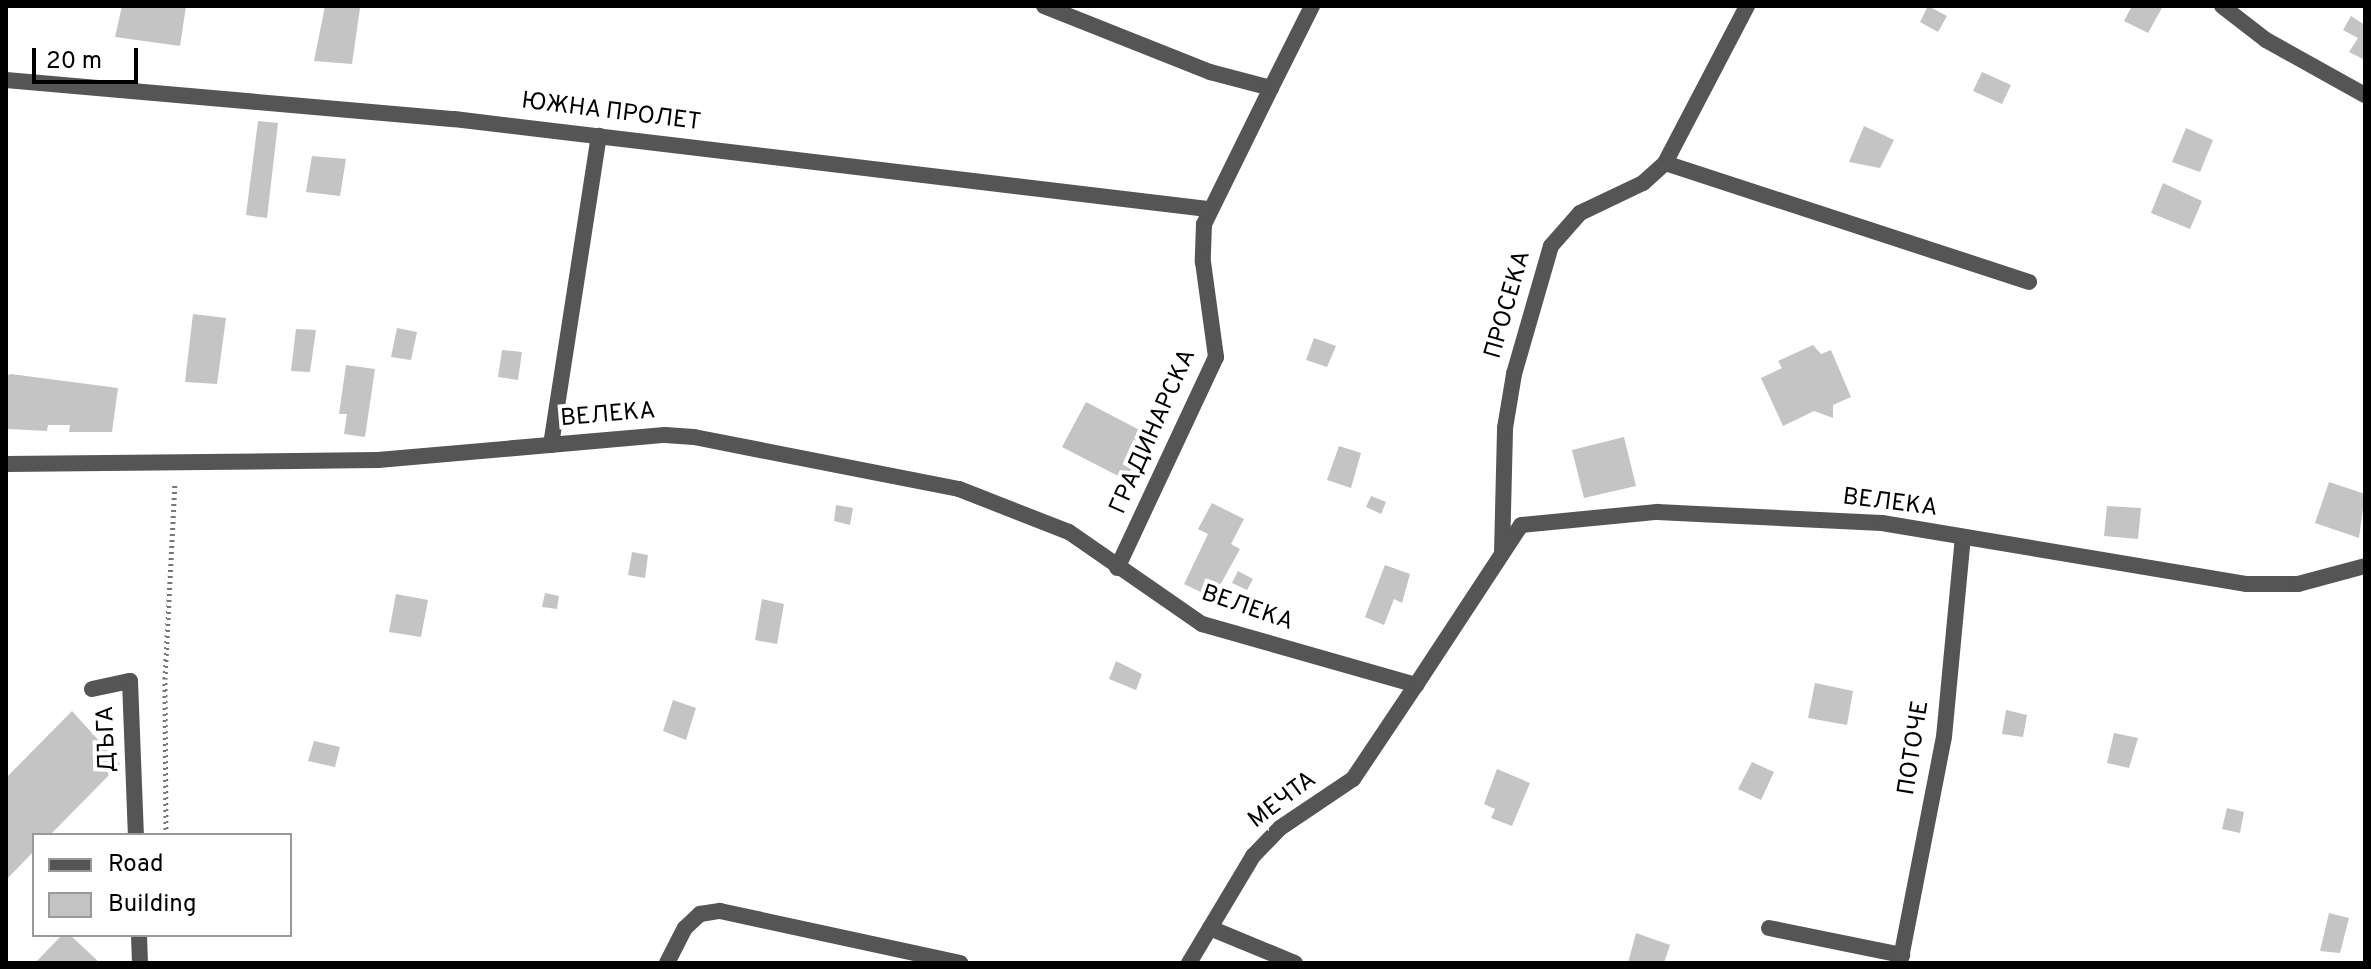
<!DOCTYPE html>
<meta charset="utf-8">
<style>
body{margin:0}
#map{position:relative;width:2371px;height:969px;overflow:hidden;background:#fff;font-family:Overpass,sans-serif}
div>[style]{position:absolute}
.building>*{inset:0;background:#c4c4c4}
.path>*{height:5px;margin-top:-2.5px;transform-origin:0;background:repeating-linear-gradient(90deg,#777 0 2px,transparent 0 6px)}
.lane>*{height:16px;margin:-8px;padding:0 8px;transform-origin:8px;border-radius:8px;background:#555}
.street>*{height:16px;margin:-8px;padding:0 8px;transform-origin:8px;border-radius:8px;background:#555}
span{translate:-50% -50%;white-space:nowrap;text-align:center;line-height:1.15;-webkit-text-stroke:8px #fff;paint-order:stroke}
.street-label{font-size:24px;color:#000}
.frame{position:absolute;inset:0;border:8px solid #000;pointer-events:none}
.legend{position:absolute;left:32px;top:833px;width:260px;height:104px;box-sizing:border-box;background:#fff;border:2px solid #999;margin:0;padding:10px 14px;list-style:none;font-size:24px;color:#000}
.legend li{display:flex;align-items:center;gap:16px;height:40px}
.legend b{width:40px;border:2px solid #999}
.scale{position:absolute;left:32px;top:48px;width:106px;height:36px;box-sizing:border-box;border:4px solid #000;border-top:0;padding-left:10px;font-size:24px;line-height:28px;white-space:nowrap;color:#000;-webkit-text-stroke:6px #fff;paint-order:stroke}
</style>
<div id="map">
<div class="building">
<div style="clip-path:polygon(122px 6px,186px 6px,180px 46px,115px 37px)"></div>
<div style="clip-path:polygon(325px 6px,360px 8px,352px 64px,314px 61px)"></div>
<div style="clip-path:polygon(1928px 6px,1947px 16px,1938px 32px,1920px 22px)"></div>
<div style="clip-path:polygon(2132px 6px,2163px 6px,2148px 33px,2124px 21px)"></div>
<div style="clip-path:polygon(2351px 16px,2365px 25px,2365px 60px,2349px 52px,2358px 38px,2343px 30px)"></div>
<div style="clip-path:polygon(1982px 72px,2011px 85px,2002px 104px,1973px 91px)"></div>
<div style="clip-path:polygon(258px 121px,278px 123px,267px 218px,246px 215px)"></div>
<div style="clip-path:polygon(1864px 126px,1894px 140px,1880px 168px,1849px 162px)"></div>
<div style="clip-path:polygon(2186px 128px,2213px 140px,2200px 172px,2172px 162px)"></div>
<div style="clip-path:polygon(312px 156px,346px 159px,340px 196px,306px 192px)"></div>
<div style="clip-path:polygon(2163px 183px,2202px 201px,2190px 229px,2151px 213px)"></div>
<div style="clip-path:polygon(193px 314px,226px 318px,217px 384px,185px 382px)"></div>
<div style="clip-path:polygon(397px 328px,417px 332px,411px 360px,391px 357px)"></div>
<div style="clip-path:polygon(296px 329px,316px 330px,310px 372px,291px 371px)"></div>
<div style="clip-path:polygon(1314px 338px,1336px 346px,1327px 367px,1306px 360px)"></div>
<div style="clip-path:polygon(1813px 345px,1821px 354px,1831px 350px,1851px 397px,1833px 405px,1833px 418px,1814px 411px,1783px 426px,1761px 378px,1782px 368px,1778px 361px)"></div>
<div style="clip-path:polygon(502px 350px,522px 352px,518px 380px,498px 377px)"></div>
<div style="clip-path:polygon(346px 365px,375px 369px,365px 437px,344px 434px,347px 414px,339px 414px)"></div>
<div style="clip-path:polygon(11px 374px,118px 388px,112px 432px,69px 432px,70px 425px,48px 425px,47px 431px,8px 429px,6px 376px)"></div>
<div style="clip-path:polygon(1086px 402px,1149px 435px,1126px 480px,1062px 447px)"></div>
<div style="clip-path:polygon(1624px 437px,1636px 486px,1584px 498px,1572px 450px)"></div>
<div style="clip-path:polygon(1339px 446px,1361px 453px,1351px 488px,1327px 480px)"></div>
<div style="clip-path:polygon(2329px 482px,2365px 494px,2359px 538px,2315px 523px)"></div>
<div style="clip-path:polygon(1371px 496px,1386px 502px,1381px 514px,1366px 507px)"></div>
<div style="clip-path:polygon(1212px 503px,1244px 519px,1231px 544px,1240px 549px,1213px 598px,1184px 584px,1208px 534px,1198px 529px)"></div>
<div style="clip-path:polygon(836px 505px,853px 508px,850px 525px,834px 521px)"></div>
<div style="clip-path:polygon(2107px 506px,2141px 508px,2138px 539px,2104px 536px)"></div>
<div style="clip-path:polygon(632px 552px,648px 555px,645px 578px,628px 575px)"></div>
<div style="clip-path:polygon(1385px 565px,1410px 574px,1402px 603px,1394px 599px,1384px 625px,1365px 617px)"></div>
<div style="clip-path:polygon(1238px 571px,1253px 579px,1247px 590px,1232px 583px)"></div>
<div style="clip-path:polygon(545px 593px,559px 596px,557px 609px,542px 607px)"></div>
<div style="clip-path:polygon(396px 594px,428px 600px,421px 637px,389px 632px)"></div>
<div style="clip-path:polygon(762px 599px,784px 604px,777px 644px,755px 640px)"></div>
<div style="clip-path:polygon(1116px 661px,1142px 674px,1136px 690px,1109px 679px)"></div>
<div style="clip-path:polygon(1815px 683px,1853px 691px,1847px 725px,1808px 718px)"></div>
<div style="clip-path:polygon(673px 700px,696px 708px,686px 740px,663px 731px)"></div>
<div style="clip-path:polygon(2006px 710px,2027px 715px,2023px 737px,2002px 734px)"></div>
<div style="clip-path:polygon(72px 711px,120px 764px,50px 835px,34px 835px,34px 851px,6px 880px,6px 778px)"></div>
<div style="clip-path:polygon(2114px 733px,2138px 738px,2129px 768px,2107px 763px)"></div>
<div style="clip-path:polygon(314px 741px,340px 747px,335px 767px,308px 761px)"></div>
<div style="clip-path:polygon(1752px 762px,1774px 772px,1761px 800px,1738px 789px)"></div>
<div style="clip-path:polygon(1497px 769px,1530px 783px,1512px 826px,1491px 818px,1495px 809px,1484px 804px)"></div>
<div style="clip-path:polygon(2227px 808px,2244px 812px,2240px 833px,2222px 829px)"></div>
<div style="clip-path:polygon(2329px 913px,2349px 918px,2340px 953px,2320px 951px)"></div>
<div style="clip-path:polygon(1636px 933px,1670px 945px,1664px 963px,1628px 963px)"></div>
<div style="clip-path:polygon(62px 935px,70px 935px,100px 963px,35px 963px)"></div>
</div>
<div class="path">
<div style="left:166px;top:835px;width:156px;rotate:-90.4deg"></div>
<div style="left:165px;top:679px;width:195px;rotate:-87.1deg"></div>
</div>
<div class="lane">
<div style="left:1044px;top:6px;width:179px;rotate:21.7deg"></div>
<div style="left:1210px;top:72px;width:63px;rotate:14.7deg"></div>
<div style="left:1271px;top:88px;width:152px;rotate:116.2deg"></div>
<div style="left:1204px;top:224px;width:38px;rotate:92deg"></div>
<div style="left:1203px;top:262px;width:96px;rotate:82.2deg"></div>
<div style="left:1216px;top:357px;width:233px;rotate:115.1deg"></div>
<div style="left:6px;top:80px;width:450px;rotate:5deg"></div>
<div style="left:454px;top:119px;width:759px;rotate:6.81deg"></div>
<div style="left:1665px;top:163px;width:383px;rotate:18.1deg"></div>
<div style="left:551px;top:445px;width:313px;rotate:-81.2deg"></div>
<div style="left:1502px;top:553px;width:125px;rotate:-88.6deg"></div>
<div style="left:1505px;top:428px;width:55px;rotate:-80.5deg"></div>
<div style="left:1514px;top:374px;width:133px;rotate:-73.9deg"></div>
<div style="left:1551px;top:246px;width:44px;rotate:-48.7deg"></div>
<div style="left:1580px;top:213px;width:70px;rotate:-25.5deg"></div>
<div style="left:1643px;top:183px;width:30px;rotate:-42deg"></div>
<div style="left:1665px;top:163px;width:177px;rotate:-62.4deg"></div>
<div style="left:92px;top:689px;width:39px;rotate:-12deg"></div>
<div style="left:130px;top:681px;width:154px;rotate:87.8deg"></div>
<div style="left:1210px;top:928px;width:92px;rotate:22.4deg"></div>
<div style="left:1769px;top:928px;width:136px;rotate:11.5deg"></div>
<div style="left:139px;top:935px;width:28px;rotate:88deg"></div>
<div style="left:667px;top:963px;width:39px;rotate:-63deg"></div>
<div style="left:685px;top:928px;width:21px;rotate:-43deg"></div>
<div style="left:700px;top:914px;width:20px;rotate:-9deg"></div>
<div style="left:720px;top:911px;width:246px;rotate:12.2deg"></div>
<div style="left:1189px;top:963px;width:125px;rotate:-59.1deg"></div>
<div style="left:1253px;top:856px;width:39px;rotate:-46deg"></div>
<div style="left:1280px;top:828px;width:88px;rotate:-33.9deg"></div>
<div style="left:1353px;top:779px;width:113px;rotate:-56.2deg"></div>
<div style="left:1900px;top:963px;width:230px;rotate:-79deg"></div>
<div style="left:1944px;top:737px;width:201px;rotate:-84.6deg"></div>
</div>
<div class="street">
<div style="left:2222px;top:6px;width:56px;rotate:37.7deg"></div>
<div style="left:2266px;top:40px;width:113px;rotate:29.1deg"></div>
<div style="left:1271px;top:88px;width:92px;rotate:-63.4deg"></div>
<div style="left:6px;top:464px;width:372px;rotate:-0.6deg"></div>
<div style="left:378px;top:460px;width:288px;rotate:-5deg"></div>
<div style="left:665px;top:435px;width:29px;rotate:4deg"></div>
<div style="left:694px;top:437px;width:270px;rotate:11.1deg"></div>
<div style="left:959px;top:489px;width:118px;rotate:21.4deg"></div>
<div style="left:1069px;top:532px;width:162px;rotate:34.7deg"></div>
<div style="left:1202px;top:624px;width:223px;rotate:15.9deg"></div>
<div style="left:1416px;top:685px;width:191px;rotate:-56.7deg"></div>
<div style="left:1521px;top:525px;width:137px;rotate:-5.5deg"></div>
<div style="left:1657px;top:512px;width:225px;rotate:2.8deg"></div>
<div style="left:1882px;top:523px;width:370px;rotate:9.5deg"></div>
<div style="left:2247px;top:584px;width:51px"></div>
<div style="left:2298px;top:584px;width:69px;rotate:-15deg"></div>
</div>
<div class="street-label">
<span style="left:611px;top:113px;rotate:7deg">ЮЖНА ПРОЛЕТ</span>
<span style="left:1509px;top:305px;rotate:-74deg">ПРОСЕКА</span>
<span style="left:608px;top:416px;rotate:-5deg">ВЕЛЕКА</span>
<span style="left:1154px;top:432px;rotate:-66deg">ГРАДИНАРСКА</span>
<span style="left:1890px;top:504px;rotate:7deg">ВЕЛЕКА</span>
<span style="left:1247px;top:609px;rotate:19deg">ВЕЛЕКА</span>
<span style="left:108px;top:739px;rotate:-92deg">ДЪГА</span>
<span style="left:1915px;top:748px;rotate:-81deg">ПОТОЧЕ</span>
<span style="left:1283px;top:801px;rotate:-37deg">МЕЧТА</span>
</div>
<div class="frame"></div>
<ul class="legend">
<li><b style="height:10px;background:#555"></b>Road</li>
<li><b style="height:22px;background:#c4c4c4"></b>Building</li>
</ul>
<div class="scale">20 m</div>
</div>
